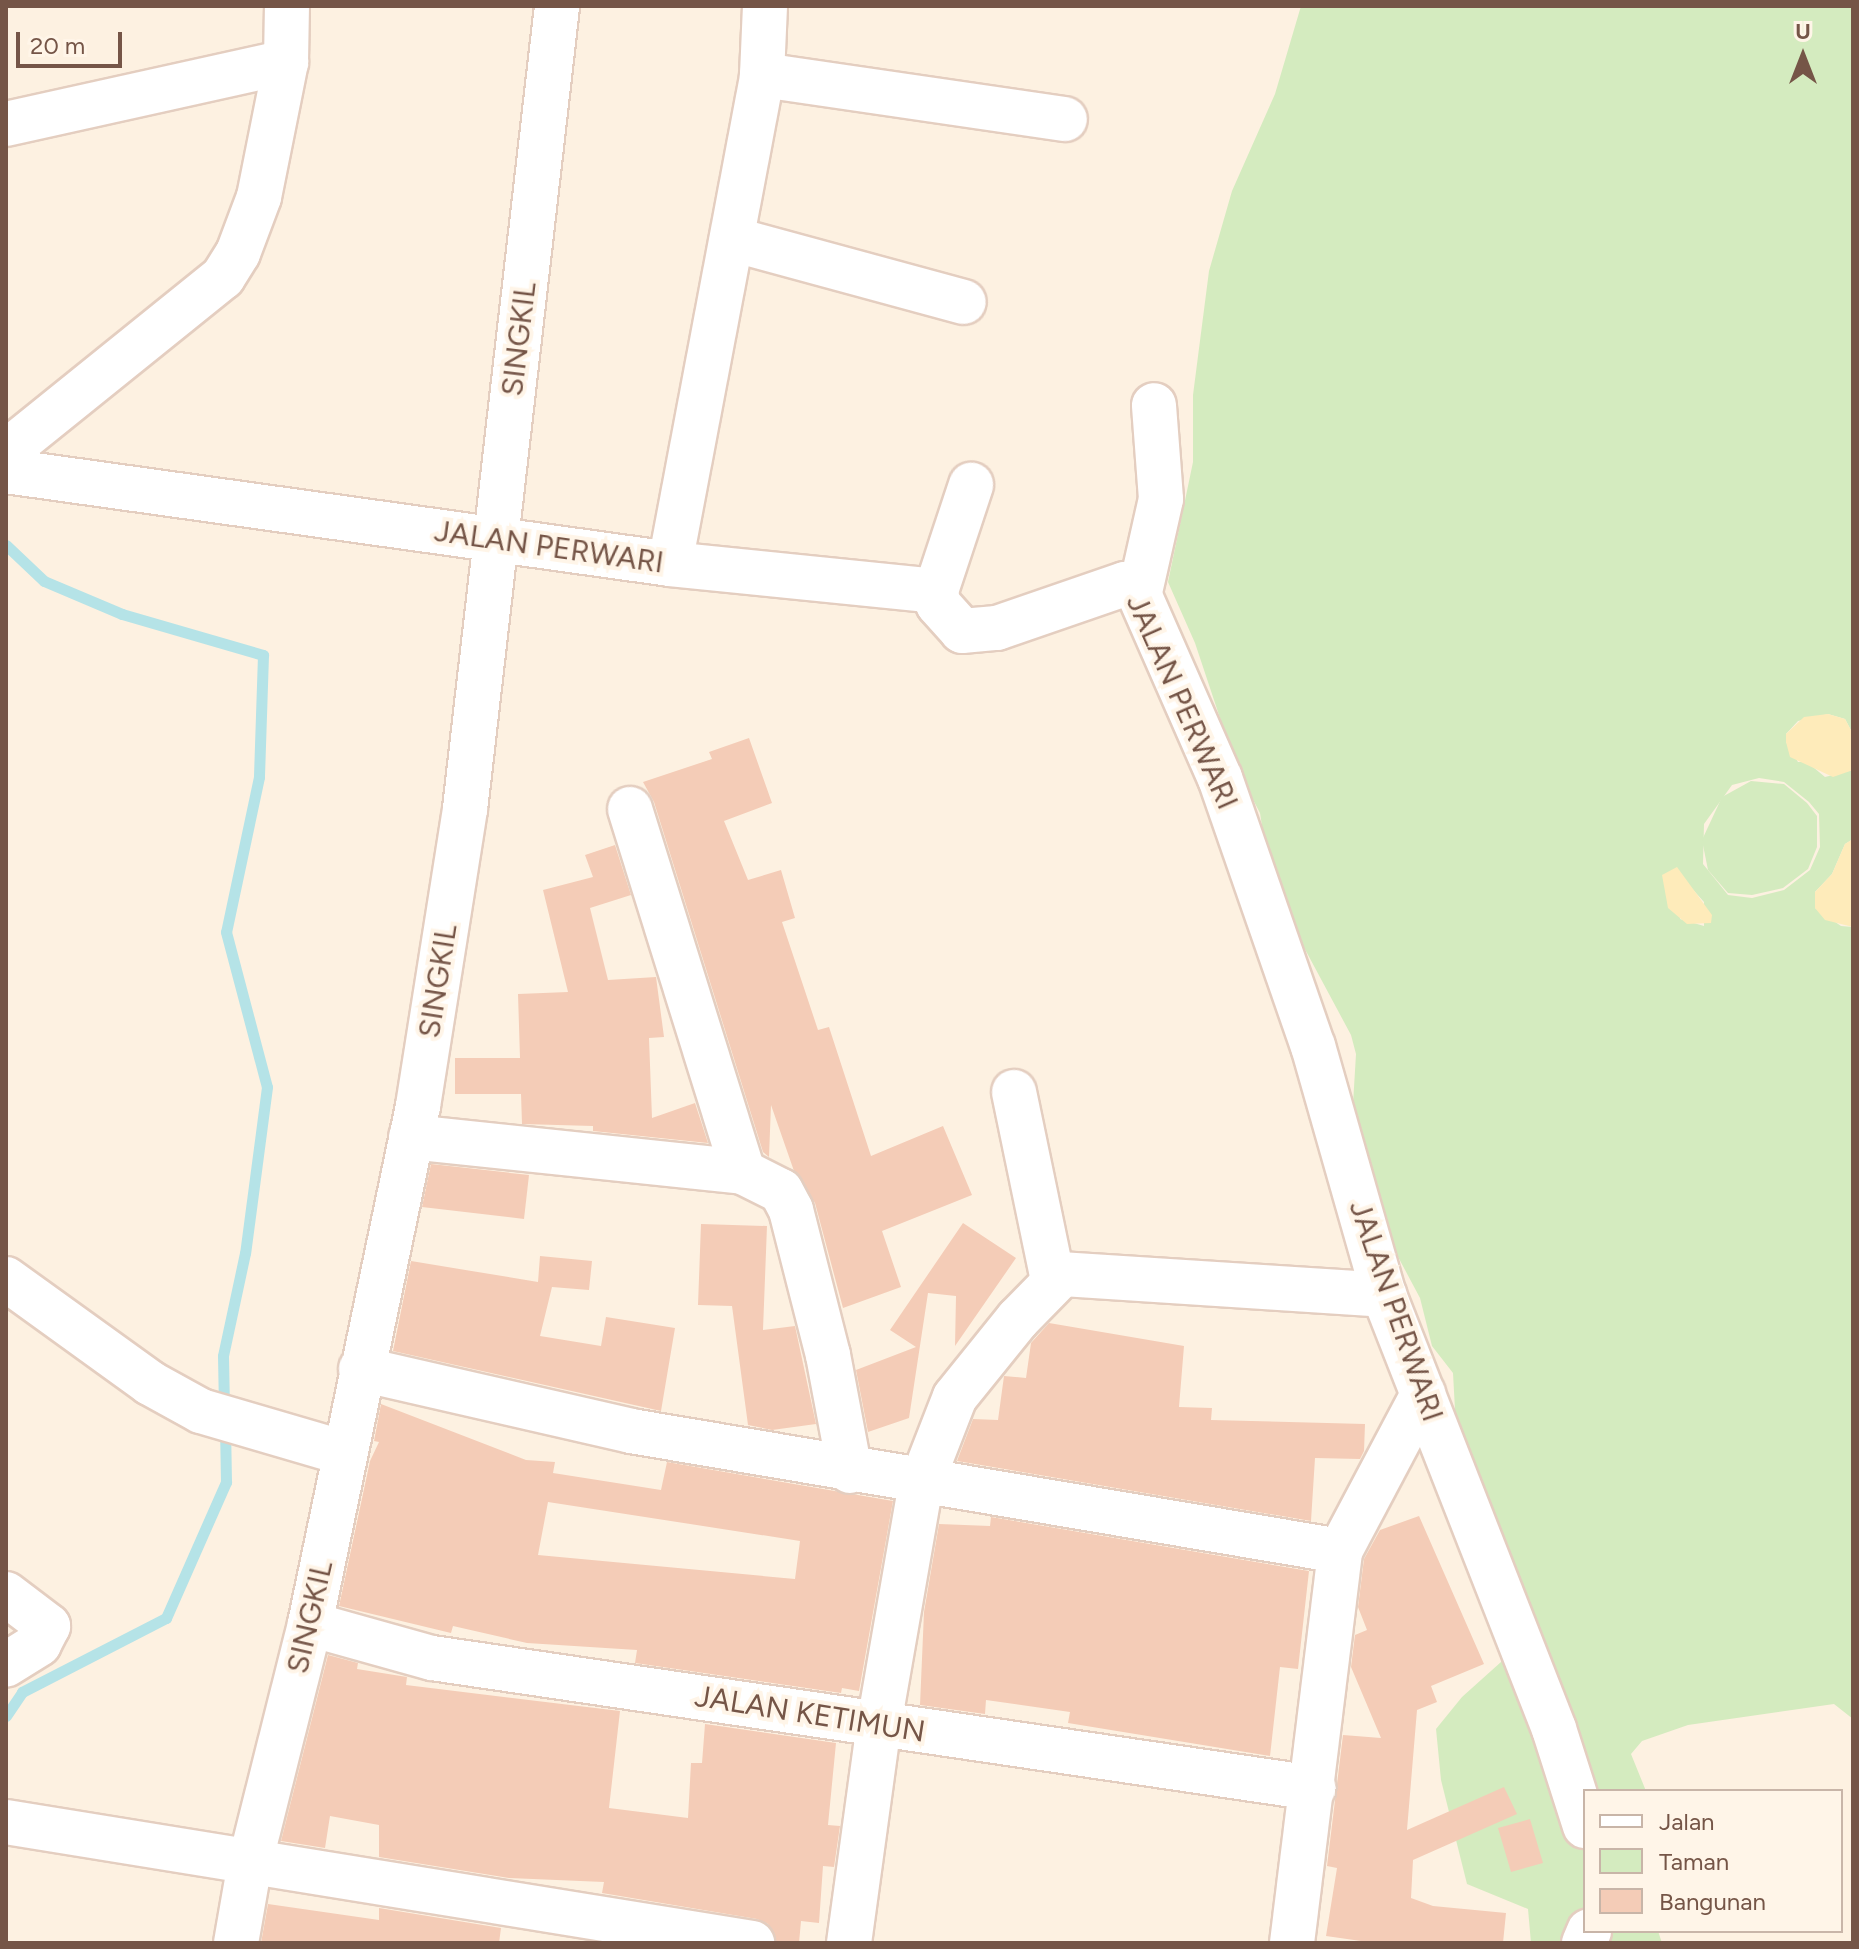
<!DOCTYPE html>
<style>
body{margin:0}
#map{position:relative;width:1859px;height:1949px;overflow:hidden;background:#fdf1e1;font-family:Figtree,sans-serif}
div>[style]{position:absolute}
.green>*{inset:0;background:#d4ebbf}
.sand>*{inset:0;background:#feebba}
.stream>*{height:11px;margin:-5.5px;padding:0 5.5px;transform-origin:5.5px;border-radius:5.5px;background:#b5e3e7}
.building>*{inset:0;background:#f4ccb7}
.roads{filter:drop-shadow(2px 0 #e4cec0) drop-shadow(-2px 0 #e4cec0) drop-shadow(0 2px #e4cec0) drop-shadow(0 -2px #e4cec0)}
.minor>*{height:44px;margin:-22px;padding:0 22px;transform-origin:22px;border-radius:22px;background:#fff}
span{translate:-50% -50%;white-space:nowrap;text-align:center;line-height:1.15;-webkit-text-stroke:8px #fff5e8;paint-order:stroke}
.street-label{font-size:30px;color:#755547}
.frame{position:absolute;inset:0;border:8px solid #755547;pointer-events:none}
.legend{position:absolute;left:1583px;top:1789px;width:260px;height:144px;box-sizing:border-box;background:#fff5e8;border:2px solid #c8b5a8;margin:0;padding:10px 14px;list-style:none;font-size:24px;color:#755547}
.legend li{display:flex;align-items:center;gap:16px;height:40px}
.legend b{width:40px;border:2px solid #c8b5a8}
.north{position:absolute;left:1763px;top:16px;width:80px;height:80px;-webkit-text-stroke:6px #fff5e8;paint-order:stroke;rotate:0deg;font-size:22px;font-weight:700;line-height:32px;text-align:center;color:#755547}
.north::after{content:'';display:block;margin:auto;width:28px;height:36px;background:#755547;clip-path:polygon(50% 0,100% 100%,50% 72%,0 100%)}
.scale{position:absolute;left:16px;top:32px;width:106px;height:36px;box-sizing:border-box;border:4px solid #755547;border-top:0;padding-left:10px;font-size:24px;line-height:28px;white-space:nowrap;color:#755547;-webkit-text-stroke:6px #fff5e8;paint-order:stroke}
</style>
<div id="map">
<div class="green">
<div style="clip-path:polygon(evenodd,1301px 6px,1853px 6px,1853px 734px,1845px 719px,1828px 714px,1798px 721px,1786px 734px,1786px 742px,1798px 762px,1807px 762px,1825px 777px,1853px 770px,1853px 839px,1845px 844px,1832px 874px,1815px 892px,1815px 908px,1841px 926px,1853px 927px,1853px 1719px,1834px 1704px,1688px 1725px,1642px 1741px,1631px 1754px,1646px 1791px,1585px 1791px,1585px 1931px,1658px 1931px,1662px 1943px,1531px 1943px,1528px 1909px,1467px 1884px,1441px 1780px,1436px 1729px,1462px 1697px,1501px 1662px,1509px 1552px,1478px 1511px,1457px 1447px,1453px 1373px,1432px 1346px,1420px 1298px,1396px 1253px,1353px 1104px,1356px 1054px,1351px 1035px,1285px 912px,1268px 864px,1260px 813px,1237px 769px,1195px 643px,1168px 582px,1193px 462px,1193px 395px,1209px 271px,1232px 191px,1275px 94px,1301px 6px,1759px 778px,1784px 782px,1809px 802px,1819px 814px,1820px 847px,1810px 870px,1784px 890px,1752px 898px,1728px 895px,1703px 864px,1704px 824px,1732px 785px,1759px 778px,1301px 6px,1687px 883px,1704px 902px,1704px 926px,1680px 919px,1687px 883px)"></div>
<div style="clip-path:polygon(1751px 781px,1784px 784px,1807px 803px,1817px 816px,1817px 847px,1808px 869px,1783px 888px,1752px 895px,1728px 893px,1708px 870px,1702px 840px,1722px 797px)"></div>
</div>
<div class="sand">
<div style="clip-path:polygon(1828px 714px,1845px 719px,1853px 734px,1853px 770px,1833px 777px,1790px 757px,1786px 742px,1786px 734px,1804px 717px)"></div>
<div style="clip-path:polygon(1853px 839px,1853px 927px,1825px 920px,1815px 908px,1815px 892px,1832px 874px,1845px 844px)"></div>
<div style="clip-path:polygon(1677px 867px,1712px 915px,1711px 923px,1687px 924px,1668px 908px,1662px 875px)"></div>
</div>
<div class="stream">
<div style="left:6px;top:545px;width:52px;rotate:43.5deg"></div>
<div style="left:44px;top:581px;width:85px;rotate:22.9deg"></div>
<div style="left:122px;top:614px;width:147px;rotate:16.2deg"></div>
<div style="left:263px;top:655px;width:122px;rotate:91.9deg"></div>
<div style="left:259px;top:777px;width:158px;rotate:102deg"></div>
<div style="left:226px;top:932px;width:160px;rotate:75.2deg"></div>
<div style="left:267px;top:1087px;width:167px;rotate:97.5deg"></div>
<div style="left:245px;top:1253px;width:105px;rotate:102.1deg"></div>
<div style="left:223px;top:1356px;width:54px;rotate:88.9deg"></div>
<div style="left:6px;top:1716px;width:29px;rotate:-56deg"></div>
<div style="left:22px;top:1692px;width:162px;rotate:-27.2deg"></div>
<div style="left:166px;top:1618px;width:149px;rotate:-66.2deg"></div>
<div style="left:226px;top:1482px;width:55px;rotate:-91deg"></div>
</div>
<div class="building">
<div style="clip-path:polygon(749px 738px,772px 803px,724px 821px,748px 880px,781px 870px,795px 918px,782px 922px,818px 1030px,829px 1027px,871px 1156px,943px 1126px,972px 1195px,882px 1231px,901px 1287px,843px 1308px,815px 1203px,794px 1171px,771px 1105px,769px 1157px,763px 1152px,654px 802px,643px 782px,712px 759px,709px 752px)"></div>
<div style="clip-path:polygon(615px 845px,631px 895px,590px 908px,608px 980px,656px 977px,664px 1037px,649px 1038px,652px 1118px,695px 1103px,708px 1143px,593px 1131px,593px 1126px,522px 1124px,521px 1094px,455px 1094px,455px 1058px,520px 1058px,518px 994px,568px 992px,543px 890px,593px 877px,585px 855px)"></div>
<div style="clip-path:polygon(431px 1164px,529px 1175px,524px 1219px,422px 1207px)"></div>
<div style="clip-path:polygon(963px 1223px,1016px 1258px,955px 1346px,956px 1296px,928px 1293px,909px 1418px,868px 1432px,856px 1370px,916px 1347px,890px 1330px)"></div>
<div style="clip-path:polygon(701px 1224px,767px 1226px,763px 1330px,795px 1326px,816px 1424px,772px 1430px,748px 1425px,732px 1306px,698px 1305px)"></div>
<div style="clip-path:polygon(540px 1256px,592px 1261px,589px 1290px,552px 1287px,540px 1336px,601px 1346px,606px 1317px,675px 1328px,661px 1411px,393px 1351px,411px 1261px,538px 1282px)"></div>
<div style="clip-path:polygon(1049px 1323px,1184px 1346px,1179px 1407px,1212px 1408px,1211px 1420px,1365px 1424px,1364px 1451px,1360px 1459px,1315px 1458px,1311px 1521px,957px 1461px,973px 1419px,998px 1420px,1004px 1376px,1026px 1378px,1031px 1343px)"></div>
<div style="clip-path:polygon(evenodd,381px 1404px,526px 1460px,555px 1462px,553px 1473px,661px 1490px,667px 1462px,893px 1501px,859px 1691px,842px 1688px,841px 1693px,635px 1663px,637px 1650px,527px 1643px,453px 1626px,451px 1633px,339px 1606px,370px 1461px,379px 1442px,374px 1441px,381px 1404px,548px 1502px,800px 1541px,795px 1579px,538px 1555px,548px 1502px)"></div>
<div style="clip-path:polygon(1419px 1516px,1484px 1664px,1431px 1686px,1437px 1702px,1417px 1710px,1407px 1830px,1504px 1787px,1517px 1814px,1413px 1860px,1411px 1898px,1433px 1906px,1506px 1913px,1503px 1943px,1375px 1943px,1326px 1936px,1337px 1868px,1327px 1866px,1343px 1735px,1381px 1738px,1351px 1667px,1355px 1635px,1367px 1630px,1358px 1607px,1364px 1559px,1380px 1530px)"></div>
<div style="clip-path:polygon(991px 1517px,1309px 1571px,1298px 1669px,1280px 1667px,1270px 1756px,1068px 1723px,1070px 1712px,986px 1700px,985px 1714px,920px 1705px,924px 1612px,939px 1524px,990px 1526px)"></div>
<div style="clip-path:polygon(328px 1655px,358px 1663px,357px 1669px,407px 1677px,406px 1685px,620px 1711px,609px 1808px,688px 1818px,691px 1763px,702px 1763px,705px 1724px,836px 1743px,828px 1825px,840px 1826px,834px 1867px,823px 1866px,819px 1923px,801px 1921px,799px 1943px,776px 1943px,768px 1924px,757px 1919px,602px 1893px,604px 1882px,509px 1878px,379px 1857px,379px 1825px,330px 1816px,325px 1848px,281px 1841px)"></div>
<div style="clip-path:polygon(1530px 1819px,1543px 1863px,1511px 1872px,1498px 1828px)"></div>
<div style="clip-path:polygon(268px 1904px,379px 1920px,379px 1908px,501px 1928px,499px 1943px,261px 1943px)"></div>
</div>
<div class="roads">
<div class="minor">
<div style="left:762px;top:75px;width:306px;rotate:8.3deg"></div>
<div style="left:6px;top:124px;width:287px;rotate:-12.5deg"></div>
<div style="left:732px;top:239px;width:240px;rotate:15.2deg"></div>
<div style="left:6px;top:452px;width:279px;rotate:-38.9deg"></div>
<div style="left:223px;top:277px;width:28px;rotate:-58deg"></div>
<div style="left:238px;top:253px;width:60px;rotate:-69.4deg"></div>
<div style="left:259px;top:197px;width:138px;rotate:-78.7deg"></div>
<div style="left:286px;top:62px;width:56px;rotate:-89deg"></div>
<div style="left:6px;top:471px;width:670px;rotate:7.97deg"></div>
<div style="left:670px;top:564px;width:267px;rotate:5.8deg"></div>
<div style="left:936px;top:591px;width:13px;rotate:81deg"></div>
<div style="left:938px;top:604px;width:36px;rotate:48deg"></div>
<div style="left:962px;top:631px;width:35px;rotate:-5deg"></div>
<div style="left:997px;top:628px;width:135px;rotate:-19deg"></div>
<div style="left:1125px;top:584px;width:11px;rotate:15deg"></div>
<div style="left:1136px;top:587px;width:209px;rotate:66.3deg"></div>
<div style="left:1220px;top:778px;width:284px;rotate:70.9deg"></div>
<div style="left:1313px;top:1046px;width:259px;rotate:74.1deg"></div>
<div style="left:1384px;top:1295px;width:466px;rotate:68.6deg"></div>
<div style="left:1554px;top:1729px;width:102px;rotate:72.3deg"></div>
<div style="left:670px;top:564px;width:498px;rotate:-79.3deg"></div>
<div style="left:762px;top:75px;width:69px;rotate:-87.5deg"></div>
<div style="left:936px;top:591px;width:112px;rotate:-71.7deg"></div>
<div style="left:1140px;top:592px;width:95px;rotate:-77.3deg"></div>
<div style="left:1161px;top:499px;width:94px;rotate:-94.3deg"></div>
<div style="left:630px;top:809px;width:380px;rotate:72.7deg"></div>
<div style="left:1014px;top:1092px;width:192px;rotate:78.3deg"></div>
<div style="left:411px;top:1137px;width:334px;rotate:6deg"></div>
<div style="left:743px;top:1172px;width:42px;rotate:26.6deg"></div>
<div style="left:781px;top:1191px;width:21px;rotate:62deg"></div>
<div style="left:791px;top:1210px;width:150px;rotate:75.7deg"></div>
<div style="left:828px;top:1355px;width:118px;rotate:79.3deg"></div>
<div style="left:6px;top:1279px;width:178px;rotate:35.8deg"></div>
<div style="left:150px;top:1383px;width:58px;rotate:28.8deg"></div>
<div style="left:201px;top:1411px;width:150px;rotate:16.3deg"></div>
<div style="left:361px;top:1369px;width:277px;rotate:12.9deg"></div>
<div style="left:631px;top:1431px;width:719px;rotate:9.61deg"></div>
<div style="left:6px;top:1594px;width:53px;rotate:37.3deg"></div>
<div style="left:48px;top:1626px;width:20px;rotate:117deg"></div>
<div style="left:39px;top:1644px;width:39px;rotate:148deg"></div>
<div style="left:310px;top:1624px;width:127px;rotate:15.6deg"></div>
<div style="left:432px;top:1658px;width:891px;rotate:8.39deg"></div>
<div style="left:6px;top:1822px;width:756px;rotate:9.21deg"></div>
<div style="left:236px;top:1943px;width:81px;rotate:-80.1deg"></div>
<div style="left:250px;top:1863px;width:246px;rotate:-75.9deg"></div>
<div style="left:310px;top:1624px;width:529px;rotate:-78.22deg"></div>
<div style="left:418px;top:1106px;width:301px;rotate:-81deg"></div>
<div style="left:465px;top:809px;width:808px;rotate:-83.46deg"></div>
<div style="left:849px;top:1943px;width:221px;rotate:-82.2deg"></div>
<div style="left:879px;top:1724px;width:244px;rotate:-80.1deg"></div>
<div style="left:921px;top:1484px;width:93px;rotate:-68.7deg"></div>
<div style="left:955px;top:1397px;width:100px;rotate:-51.1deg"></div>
<div style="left:1018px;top:1319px;width:63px;rotate:-45.6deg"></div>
<div style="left:1062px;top:1274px;width:323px;rotate:3.7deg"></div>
<div style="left:1292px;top:1943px;width:395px;rotate:-83deg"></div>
<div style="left:1340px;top:1551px;width:178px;rotate:-62.1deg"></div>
<div style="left:1584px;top:1943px;width:13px;rotate:-67deg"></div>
</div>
</div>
<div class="street-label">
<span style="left:519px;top:339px;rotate:-83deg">SINGKIL</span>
<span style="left:549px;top:547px;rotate:8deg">JALAN PERWARI</span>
<span style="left:1182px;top:702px;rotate:66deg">JALAN PERWARI</span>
<span style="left:438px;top:981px;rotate:-81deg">SINGKIL</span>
<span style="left:1396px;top:1311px;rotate:71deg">JALAN PERWARI</span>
<span style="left:310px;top:1617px;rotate:-77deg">SINGKIL</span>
<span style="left:810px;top:1714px;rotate:9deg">JALAN KETIMUN</span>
</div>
<div class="frame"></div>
<ul class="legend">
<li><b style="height:10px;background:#fff"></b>Jalan</li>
<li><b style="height:22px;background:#d4ebbf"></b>Taman</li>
<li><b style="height:22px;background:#f4ccb7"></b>Bangunan</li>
</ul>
<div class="north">U</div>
<div class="scale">20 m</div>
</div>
